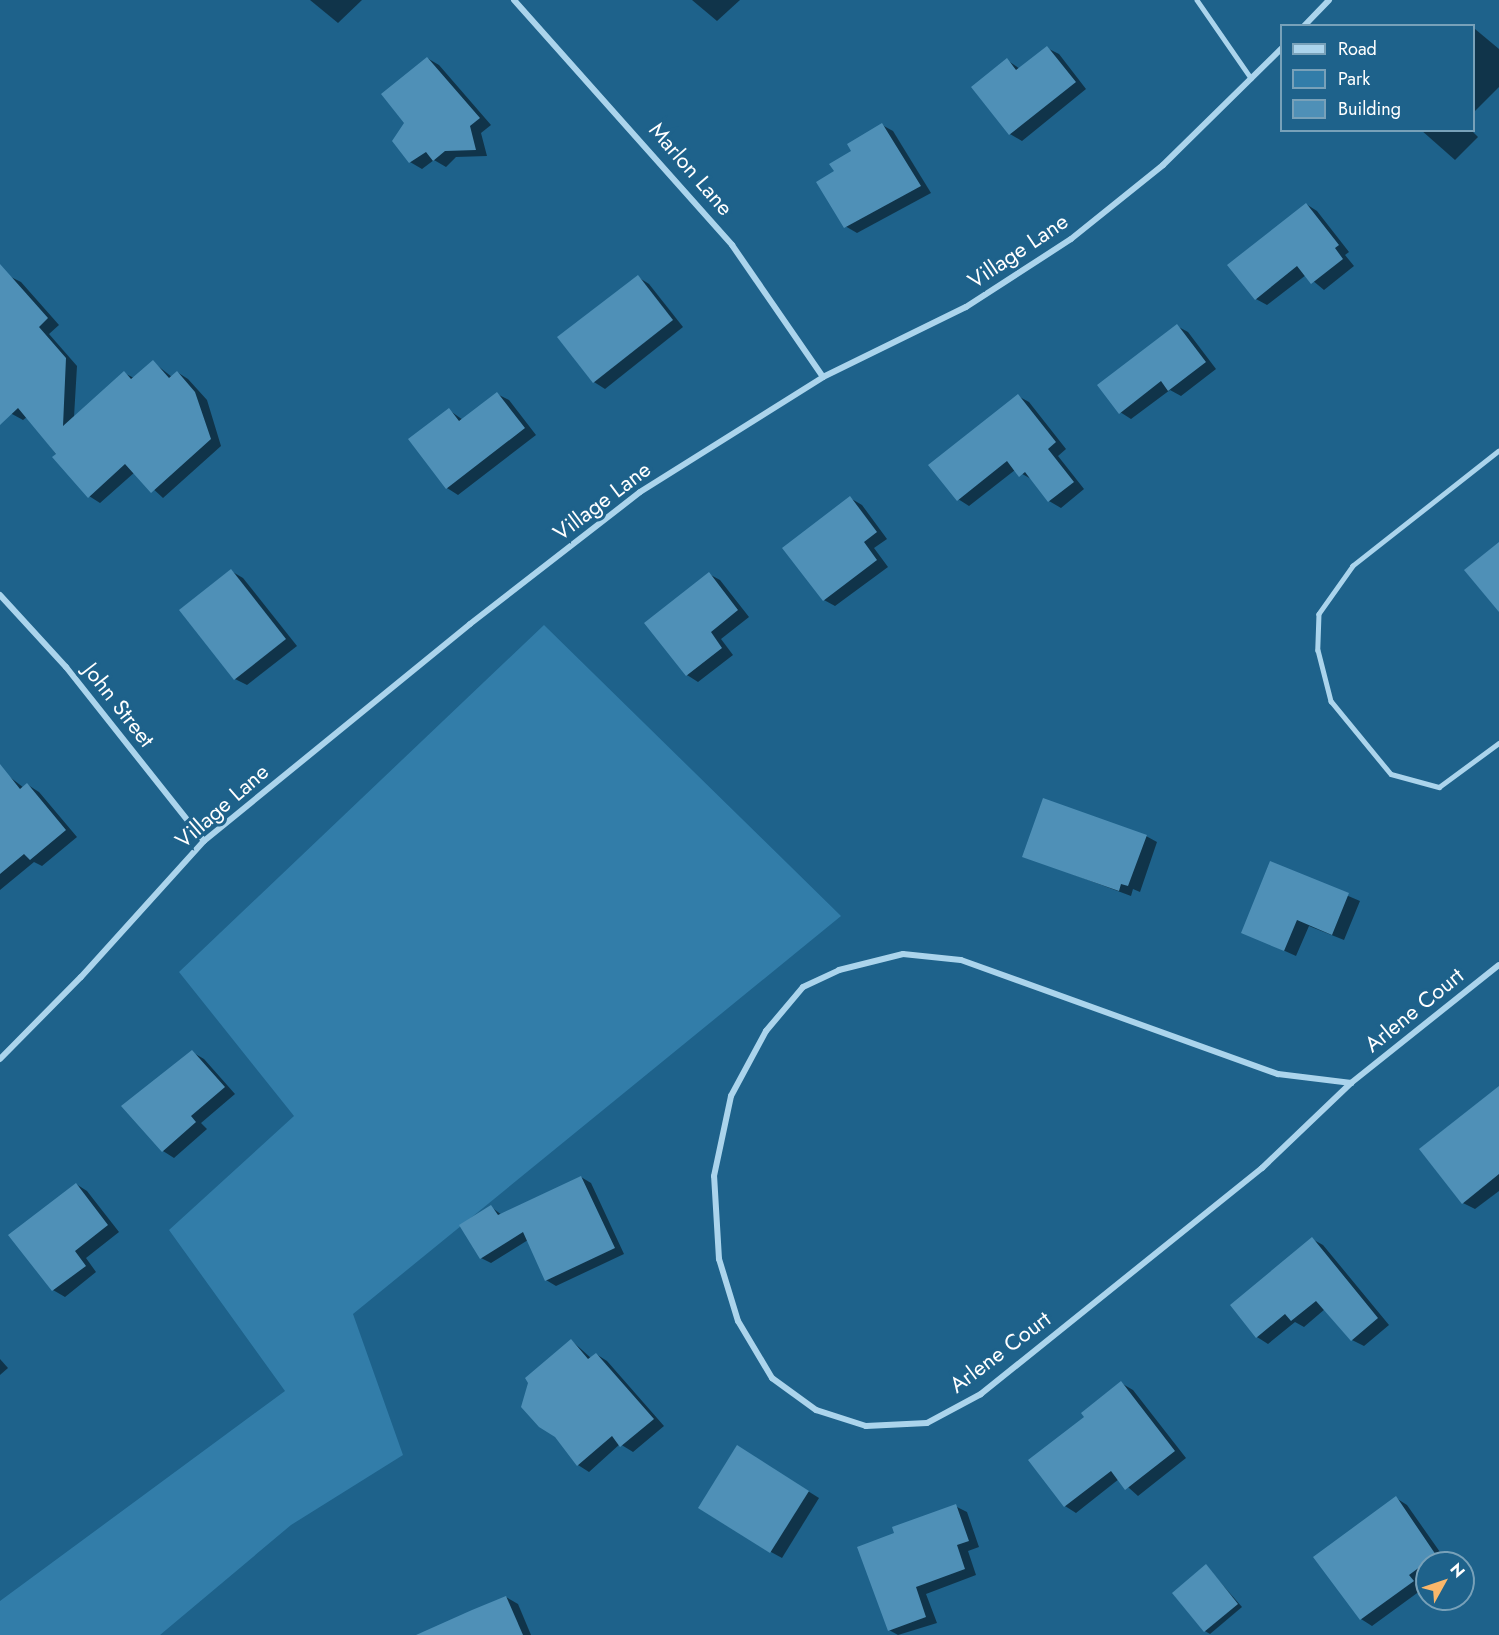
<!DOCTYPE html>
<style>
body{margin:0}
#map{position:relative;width:1499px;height:1635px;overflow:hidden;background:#1e628b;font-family:Jost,sans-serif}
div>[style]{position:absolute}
.green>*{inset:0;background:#327da9}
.shadow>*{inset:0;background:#0007}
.building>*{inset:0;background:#4f90b7}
.service>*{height:4.5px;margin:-2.25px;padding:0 2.25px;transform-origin:2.25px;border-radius:2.25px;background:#abd4ec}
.minor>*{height:6px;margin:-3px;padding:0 3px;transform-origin:3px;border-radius:3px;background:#abd4ec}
span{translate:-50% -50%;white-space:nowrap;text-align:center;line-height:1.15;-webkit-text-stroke:6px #1e628b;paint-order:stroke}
.street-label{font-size:22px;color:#fff}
.legend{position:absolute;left:1280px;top:24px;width:195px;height:108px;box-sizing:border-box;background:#1e628b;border:2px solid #78a1b9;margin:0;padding:8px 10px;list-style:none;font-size:18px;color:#fff}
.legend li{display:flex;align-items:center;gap:12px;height:30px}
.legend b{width:30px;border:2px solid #78a1b9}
.north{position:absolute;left:1415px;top:1551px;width:60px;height:60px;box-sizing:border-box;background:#1e628b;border:2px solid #78a1b9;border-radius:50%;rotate:50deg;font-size:16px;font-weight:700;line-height:24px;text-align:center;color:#fff}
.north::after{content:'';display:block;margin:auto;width:21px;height:27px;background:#fab76a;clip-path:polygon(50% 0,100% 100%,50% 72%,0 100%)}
</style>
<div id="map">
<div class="green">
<div style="clip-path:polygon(544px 625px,841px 916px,353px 1314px,403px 1455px,291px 1525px,160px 1635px,0 1635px,0 1601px,285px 1391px,169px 1230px,294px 1116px,179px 972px)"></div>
</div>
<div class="shadow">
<div style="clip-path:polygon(310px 0,362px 0,338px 23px)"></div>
<div style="clip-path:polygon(692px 0,740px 0,717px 21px)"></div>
<div style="clip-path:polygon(1475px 29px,1499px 49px,1499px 87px,1474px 112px)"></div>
<div style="clip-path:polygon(1047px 48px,1059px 54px,1086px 89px,1022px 141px,1010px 134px,973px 87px,1007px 60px,1020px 69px)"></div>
<div style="clip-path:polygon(427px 58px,439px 65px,491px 125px,481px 133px,487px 156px,456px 157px,446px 167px,434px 160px,422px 169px,410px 162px,394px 141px,406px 123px)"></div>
<div style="clip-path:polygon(882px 125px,893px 131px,931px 193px,857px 233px,845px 226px,836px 172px)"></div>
<div style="clip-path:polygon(1421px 130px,1471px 130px,1478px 137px,1455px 160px)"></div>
<div style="clip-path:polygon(1306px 204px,1317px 211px,1349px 252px,1345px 255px,1354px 266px,1324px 290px,1306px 275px,1267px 305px,1256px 299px)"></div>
<div style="clip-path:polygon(9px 276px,21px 282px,59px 325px,49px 334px,77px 366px,74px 417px,124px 373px,134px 378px,153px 362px,172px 377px,177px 372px,188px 379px,207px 400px,221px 446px,163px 498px,135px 472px,100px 503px,89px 496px,27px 417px,23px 420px,12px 414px,0 400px,0 284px)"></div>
<div style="clip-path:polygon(638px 277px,649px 284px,683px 327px,605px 389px,594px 382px)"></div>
<div style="clip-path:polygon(1177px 326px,1188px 332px,1216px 369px,1181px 396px,1170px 390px,1131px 419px,1120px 412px)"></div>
<div style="clip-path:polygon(497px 394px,509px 400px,536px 435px,458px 495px,447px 488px,449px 410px,463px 420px)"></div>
<div style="clip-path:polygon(1018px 396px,1029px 402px,1066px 449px,1058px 456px,1084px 489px,1061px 508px,1049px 501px,1033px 480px,1015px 470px,969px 506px,958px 499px)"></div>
<div style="clip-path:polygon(850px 498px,862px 505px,887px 539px,874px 548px,888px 567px,835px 606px,824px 600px)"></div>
<div style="clip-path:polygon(231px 571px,243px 578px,297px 646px,247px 685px,235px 679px)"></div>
<div style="clip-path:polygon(709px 574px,720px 580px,749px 617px,721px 639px,733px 655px,698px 682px,687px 675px)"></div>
<div style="clip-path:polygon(6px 774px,24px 788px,28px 785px,39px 792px,77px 837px,42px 866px,34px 862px,0 890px,0 779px)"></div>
<div style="clip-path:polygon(1146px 836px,1157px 842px,1140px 892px,1133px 889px,1131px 896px,1024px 856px)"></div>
<div style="clip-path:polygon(1271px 863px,1360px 901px,1344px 940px,1309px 926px,1296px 956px,1243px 932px)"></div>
<div style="clip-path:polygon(192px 1052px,204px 1059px,235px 1094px,201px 1123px,207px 1129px,174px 1158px,163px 1151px,123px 1106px)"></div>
<div style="clip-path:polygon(1499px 1087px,1499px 1191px,1475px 1209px,1463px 1203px)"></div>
<div style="clip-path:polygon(581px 1177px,591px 1183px,624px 1254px,556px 1286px,546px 1280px,528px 1240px,491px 1263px,481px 1258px,491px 1207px,502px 1215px)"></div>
<div style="clip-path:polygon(76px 1184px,87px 1191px,119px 1232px,86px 1258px,96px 1272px,65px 1297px,53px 1290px)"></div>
<div style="clip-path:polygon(1312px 1239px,1323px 1245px,1389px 1325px,1364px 1346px,1352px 1340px,1325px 1309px,1304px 1327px,1295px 1322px,1268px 1344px,1257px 1337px,1232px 1305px)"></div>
<div style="clip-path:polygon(572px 1341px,591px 1358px,596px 1354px,607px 1361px,664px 1426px,633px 1452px,620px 1444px,589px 1472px,578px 1465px)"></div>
<div style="clip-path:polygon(0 1359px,8px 1368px,0 1375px)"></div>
<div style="clip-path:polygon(1121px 1383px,1133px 1390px,1186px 1458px,1138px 1496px,1119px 1479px,1076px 1513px,1065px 1506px,1086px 1417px)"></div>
<div style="clip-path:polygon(749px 1454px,819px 1498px,782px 1558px,771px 1552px)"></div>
<div style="clip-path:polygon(1396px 1498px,1407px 1505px,1447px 1562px,1427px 1563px,1427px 1576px,1419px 1582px,1424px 1588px,1372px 1626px,1361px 1619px)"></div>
<div style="clip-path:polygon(955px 1506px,967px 1512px,979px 1547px,968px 1551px,976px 1575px,926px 1594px,937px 1623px,898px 1635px,889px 1630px,896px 1534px)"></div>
<div style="clip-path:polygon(1206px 1566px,1242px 1607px,1210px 1634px,1205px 1631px)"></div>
<div style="clip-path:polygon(506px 1597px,518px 1604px,531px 1635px,418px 1635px)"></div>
</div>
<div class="building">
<div style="clip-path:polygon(1047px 46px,1076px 82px,1009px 135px,971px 87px,1007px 58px,1016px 70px)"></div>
<div style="clip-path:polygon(427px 57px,480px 118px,470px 126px,476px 150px,445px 151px,433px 161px,426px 152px,409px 163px,392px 141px,404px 123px,381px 94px)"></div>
<div style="clip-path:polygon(882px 123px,921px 186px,844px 228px,816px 182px,834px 171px,829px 164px,851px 151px,847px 144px)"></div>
<div style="clip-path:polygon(1306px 203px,1339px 245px,1335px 248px,1343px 259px,1311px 284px,1297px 266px,1255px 300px,1227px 265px)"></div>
<div style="clip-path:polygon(0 264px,48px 318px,39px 327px,66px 358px,63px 426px,124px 371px,131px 379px,153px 360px,169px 378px,177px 371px,195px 392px,211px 439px,151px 493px,125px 464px,88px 498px,52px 457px,56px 454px,18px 408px,0 425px)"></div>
<div style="clip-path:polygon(638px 275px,673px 320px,593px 383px,557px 337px)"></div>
<div style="clip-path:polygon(1177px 324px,1206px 362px,1168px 391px,1161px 381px,1119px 414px,1097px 385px)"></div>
<div style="clip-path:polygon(497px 392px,525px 428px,446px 489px,408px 439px,449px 408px,459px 421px)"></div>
<div style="clip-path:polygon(1018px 394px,1056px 442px,1048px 449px,1074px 482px,1048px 502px,1025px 472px,1019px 477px,1007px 461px,957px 501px,928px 465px)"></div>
<div style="clip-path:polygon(850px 496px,877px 532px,864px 542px,877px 560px,823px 601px,782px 548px)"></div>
<div style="clip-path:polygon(1499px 542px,1499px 612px,1464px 570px)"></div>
<div style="clip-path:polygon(231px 569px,286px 639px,234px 680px,179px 610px)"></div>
<div style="clip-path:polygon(709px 572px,738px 610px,711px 632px,722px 648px,686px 676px,644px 623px)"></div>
<div style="clip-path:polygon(0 764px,20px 789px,27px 783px,66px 830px,30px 860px,24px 854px,0 874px)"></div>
<div style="clip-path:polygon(1043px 798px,1147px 835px,1128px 886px,1121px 884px,1119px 891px,1022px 857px)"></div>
<div style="clip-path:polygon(1270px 861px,1349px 893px,1332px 935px,1297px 920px,1284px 951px,1241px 933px)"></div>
<div style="clip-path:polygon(192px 1050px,225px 1087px,191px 1116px,196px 1122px,162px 1152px,121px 1106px)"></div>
<div style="clip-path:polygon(1499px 1086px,1499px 1174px,1462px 1204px,1419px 1149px)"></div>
<div style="clip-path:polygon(581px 1176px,615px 1248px,545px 1281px,523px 1232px,480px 1259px,459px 1225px,491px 1205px,498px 1215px)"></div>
<div style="clip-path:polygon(76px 1183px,108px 1225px,75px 1251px,86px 1266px,52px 1291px,8px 1235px)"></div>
<div style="clip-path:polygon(1312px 1237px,1378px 1318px,1351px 1341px,1316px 1301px,1291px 1321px,1285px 1314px,1256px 1338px,1230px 1305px)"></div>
<div style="clip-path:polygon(571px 1339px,588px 1359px,596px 1353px,654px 1419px,620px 1447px,612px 1436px,577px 1466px,555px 1437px,539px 1427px,521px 1407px,528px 1383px,525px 1378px)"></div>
<div style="clip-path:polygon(1121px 1381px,1175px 1451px,1125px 1490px,1111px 1471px,1064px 1507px,1028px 1460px,1084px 1417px,1081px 1413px)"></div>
<div style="clip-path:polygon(737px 1445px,809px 1491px,770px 1553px,698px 1508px)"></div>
<div style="clip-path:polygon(1396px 1496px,1436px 1555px,1409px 1575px,1414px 1581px,1360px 1620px,1313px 1557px)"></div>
<div style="clip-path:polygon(956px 1504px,969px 1541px,957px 1545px,965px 1569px,916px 1587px,926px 1617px,888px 1631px,857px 1547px,894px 1533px,892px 1527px)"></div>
<div style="clip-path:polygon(1206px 1564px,1238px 1604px,1204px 1632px,1172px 1593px)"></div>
<div style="clip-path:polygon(506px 1596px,523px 1635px,416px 1635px,472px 1610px)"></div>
</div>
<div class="service">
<div style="left:1197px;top:0;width:95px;rotate:55.3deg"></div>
<div style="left:1499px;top:451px;width:186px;rotate:141.8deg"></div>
<div style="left:1353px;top:566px;width:59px;rotate:125.3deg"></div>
<div style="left:1319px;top:614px;width:36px;rotate:92deg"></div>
<div style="left:1318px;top:650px;width:53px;rotate:75.7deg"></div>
<div style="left:1331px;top:701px;width:94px;rotate:50.6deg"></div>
<div style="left:1391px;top:774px;width:50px;rotate:15.2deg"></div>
<div style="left:1439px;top:787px;width:74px;rotate:-36.3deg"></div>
</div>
<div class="minor">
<div style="left:514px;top:0;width:328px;rotate:48.3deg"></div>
<div style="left:732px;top:245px;width:160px;rotate:55.4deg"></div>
<div style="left:1304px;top:26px;width:36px;rotate:-46deg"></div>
<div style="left:0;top:595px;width:98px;rotate:47.5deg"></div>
<div style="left:66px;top:667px;width:222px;rotate:51.6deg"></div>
<div style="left:903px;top:954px;width:58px;rotate:5.9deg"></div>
<div style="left:961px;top:960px;width:337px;rotate:19.8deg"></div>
<div style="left:1278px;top:1074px;width:74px;rotate:7deg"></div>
<div style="left:1351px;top:1083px;width:123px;rotate:136.3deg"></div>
<div style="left:1262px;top:1168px;width:361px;rotate:141.2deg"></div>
<div style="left:981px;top:1394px;width:61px;rotate:151.8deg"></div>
<div style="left:927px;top:1423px;width:61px;rotate:177.2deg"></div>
<div style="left:866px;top:1426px;width:52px;rotate:-162.3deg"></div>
<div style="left:816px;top:1410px;width:54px;rotate:-144deg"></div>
<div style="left:772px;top:1378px;width:66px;rotate:-120.8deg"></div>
<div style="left:738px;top:1321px;width:65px;rotate:-107deg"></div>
<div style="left:719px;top:1259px;width:83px;rotate:-93.4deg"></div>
<div style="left:714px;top:1176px;width:82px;rotate:-78deg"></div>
<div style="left:731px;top:1096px;width:74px;rotate:-61.7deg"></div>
<div style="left:766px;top:1031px;width:57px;rotate:-49.9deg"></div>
<div style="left:803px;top:987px;width:40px;rotate:-25deg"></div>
<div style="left:839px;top:970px;width:66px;rotate:-14deg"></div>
<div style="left:0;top:1059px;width:115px;rotate:-45.4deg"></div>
<div style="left:81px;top:977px;width:183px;rotate:-47.9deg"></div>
<div style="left:204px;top:841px;width:343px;rotate:-39.2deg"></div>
<div style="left:470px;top:624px;width:215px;rotate:-37.8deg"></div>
<div style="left:640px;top:492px;width:216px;rotate:-32.1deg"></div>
<div style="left:823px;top:377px;width:159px;rotate:-26.1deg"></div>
<div style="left:966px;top:307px;width:125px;rotate:-32.9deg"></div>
<div style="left:1071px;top:239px;width:118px;rotate:-38.8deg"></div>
<div style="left:1163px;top:165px;width:167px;rotate:-44.5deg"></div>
<div style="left:1351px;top:1083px;width:189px;rotate:-38.6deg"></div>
</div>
<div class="street-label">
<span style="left:691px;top:169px;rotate:49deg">Marlon Lane</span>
<span style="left:1018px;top:251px;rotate:-34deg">Village Lane</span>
<span style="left:602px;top:501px;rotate:-37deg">Village Lane</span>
<span style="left:119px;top:705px;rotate:52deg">John Street</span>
<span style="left:222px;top:806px;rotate:-41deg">Village Lane</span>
<span style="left:1414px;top:1010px;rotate:-39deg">Arlene Court</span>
<span style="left:1000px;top:1352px;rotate:-37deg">Arlene Court</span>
</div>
<ul class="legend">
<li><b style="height:8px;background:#abd4ec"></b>Road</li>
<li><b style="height:16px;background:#327da9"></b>Park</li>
<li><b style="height:16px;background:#4f90b7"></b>Building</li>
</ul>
<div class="north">N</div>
</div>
